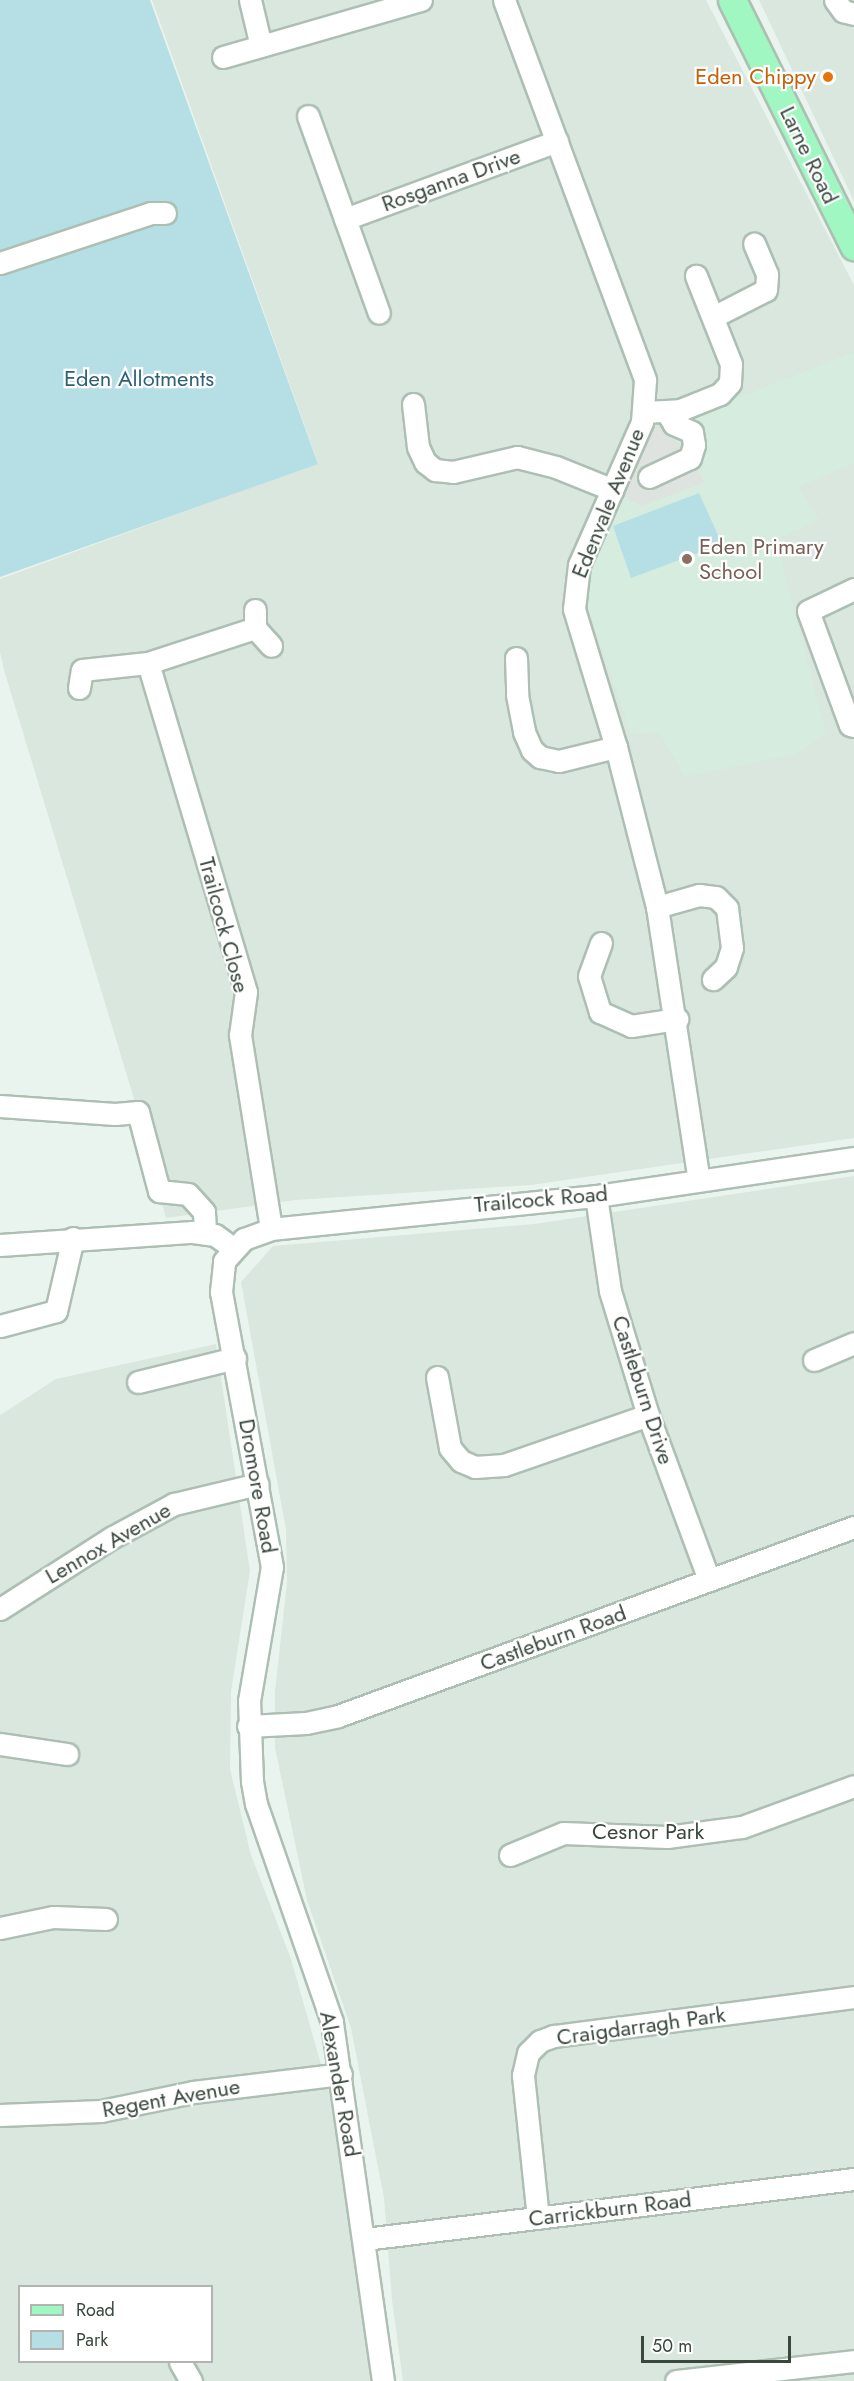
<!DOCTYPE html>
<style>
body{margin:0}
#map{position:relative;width:854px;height:2381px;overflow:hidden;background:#eaf4ee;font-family:Jost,sans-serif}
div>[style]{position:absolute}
.residential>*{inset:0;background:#d9e7de}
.education>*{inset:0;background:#d5ecde}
.green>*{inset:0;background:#b6dfe5}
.parking>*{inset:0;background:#dee3df}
.roads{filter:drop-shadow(2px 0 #adbfb3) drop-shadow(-2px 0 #adbfb3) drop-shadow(0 2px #adbfb3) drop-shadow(0 -2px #adbfb3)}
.minor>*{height:21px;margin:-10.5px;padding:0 10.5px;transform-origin:10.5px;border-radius:10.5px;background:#fff}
.major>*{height:27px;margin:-13.5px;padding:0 13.5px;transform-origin:13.5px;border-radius:13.5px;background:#a0f7c1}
.dots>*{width:16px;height:16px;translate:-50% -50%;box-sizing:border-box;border:3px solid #fff;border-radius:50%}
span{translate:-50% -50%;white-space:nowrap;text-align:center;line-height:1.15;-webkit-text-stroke:4.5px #fff;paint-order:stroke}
.food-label{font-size:22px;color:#c56008}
.right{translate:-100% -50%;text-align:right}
.street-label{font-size:22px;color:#39473d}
.park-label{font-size:22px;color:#2f6176}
.education-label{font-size:22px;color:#785e54}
.left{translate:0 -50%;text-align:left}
.legend{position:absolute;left:18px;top:2285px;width:195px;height:78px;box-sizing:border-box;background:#fff;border:2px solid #b0b5b1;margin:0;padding:8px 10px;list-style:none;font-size:18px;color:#39473d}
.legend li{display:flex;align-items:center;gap:12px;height:30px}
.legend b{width:30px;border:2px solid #b0b5b1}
.scale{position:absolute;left:641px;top:2336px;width:150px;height:27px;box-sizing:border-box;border:3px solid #39473d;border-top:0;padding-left:8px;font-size:18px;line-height:21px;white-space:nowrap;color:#39473d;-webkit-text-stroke:4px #fff;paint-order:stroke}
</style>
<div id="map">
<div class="residential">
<div style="clip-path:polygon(152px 0,706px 0,854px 285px,854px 1138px,531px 1185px,295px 1200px,166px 1218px,138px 1112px,4px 670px,0 652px,0 579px,318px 463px)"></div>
<div style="clip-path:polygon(759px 0,854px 0,854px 201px)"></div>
<div style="clip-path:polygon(854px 1176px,854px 2381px,403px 2381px,392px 2300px,384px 2198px,351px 2028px,307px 1900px,275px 1748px,275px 1691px,287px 1582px,286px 1530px,241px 1282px,273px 1246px,534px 1224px)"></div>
<div style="clip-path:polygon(evenodd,216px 1344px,250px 1571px,231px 1692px,230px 1769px,251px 1855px,291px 1959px,334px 2110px,377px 2381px,0 2381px,0 1415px,56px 1379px,216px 1344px,20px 2286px,212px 2286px,212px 2362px,20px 2362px,20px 2286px)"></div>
</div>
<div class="education">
<div style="clip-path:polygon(854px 352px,854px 463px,798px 487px,819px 520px,776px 540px,826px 733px,797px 754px,685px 777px,659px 732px,631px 734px,586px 603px,585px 578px,649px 433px)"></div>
</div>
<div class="green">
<div style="clip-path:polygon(0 0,150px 0,318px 464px,0 577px)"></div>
<div style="clip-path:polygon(699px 493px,722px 544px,631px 578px,613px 526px)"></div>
</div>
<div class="parking">
<div style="clip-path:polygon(663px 426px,695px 463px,704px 483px,641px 506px,621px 495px,649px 433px)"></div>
</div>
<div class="roads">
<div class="minor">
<div style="left:250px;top:0;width:47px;rotate:76.6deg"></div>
<div style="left:504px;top:0;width:405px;rotate:69.6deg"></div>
<div style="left:645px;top:380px;width:42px;rotate:94.1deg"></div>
<div style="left:642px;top:422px;width:156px;rotate:113.8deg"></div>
<div style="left:579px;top:565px;width:44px;rotate:96.5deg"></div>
<div style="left:574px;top:609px;width:144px;rotate:73.1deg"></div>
<div style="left:616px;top:747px;width:165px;rotate:75.6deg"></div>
<div style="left:657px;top:907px;width:276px;rotate:81.3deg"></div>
<div style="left:835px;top:0;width:14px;rotate:54deg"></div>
<div style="left:843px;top:11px;width:11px;rotate:15deg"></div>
<div style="left:223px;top:57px;width:206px;rotate:-16.1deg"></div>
<div style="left:308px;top:116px;width:209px;rotate:70.2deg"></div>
<div style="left:345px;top:219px;width:226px;rotate:-20.2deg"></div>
<div style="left:0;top:263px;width:159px;rotate:-18.3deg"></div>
<div style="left:151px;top:213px;width:14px"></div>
<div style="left:713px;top:317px;width:59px;rotate:-27deg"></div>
<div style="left:766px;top:290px;width:16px;rotate:-86deg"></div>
<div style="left:767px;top:274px;width:33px;rotate:-113deg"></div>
<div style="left:413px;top:404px;width:43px;rotate:83.4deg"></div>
<div style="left:418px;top:447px;width:17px;rotate:65deg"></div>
<div style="left:425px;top:462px;width:13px;rotate:39deg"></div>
<div style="left:435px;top:470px;width:18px;rotate:6deg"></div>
<div style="left:453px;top:472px;width:66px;rotate:-13.2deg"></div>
<div style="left:517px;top:457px;width:40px;rotate:14.4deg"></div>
<div style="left:556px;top:467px;width:61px;rotate:22deg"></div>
<div style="left:644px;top:412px;width:36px;rotate:-3deg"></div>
<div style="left:680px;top:410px;width:43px;rotate:-21.8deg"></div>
<div style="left:720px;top:394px;width:15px;rotate:-48deg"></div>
<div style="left:730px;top:383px;width:19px;rotate:-87deg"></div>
<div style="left:731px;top:364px;width:95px;rotate:-111.7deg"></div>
<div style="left:649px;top:477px;width:45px;rotate:-24.9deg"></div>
<div style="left:690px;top:458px;width:14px;rotate:-73deg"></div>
<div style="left:694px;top:445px;width:13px;rotate:-99deg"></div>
<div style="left:692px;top:432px;width:20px;rotate:-156deg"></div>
<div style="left:674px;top:424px;width:13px;rotate:-122deg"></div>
<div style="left:854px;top:589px;width:51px;rotate:154.4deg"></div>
<div style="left:808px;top:611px;width:121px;rotate:69.8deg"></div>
<div style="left:850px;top:725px;width:4px;rotate:14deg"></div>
<div style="left:255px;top:628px;width:24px;rotate:48deg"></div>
<div style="left:516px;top:658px;width:37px;rotate:88deg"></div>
<div style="left:517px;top:695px;width:38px;rotate:79deg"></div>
<div style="left:524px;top:732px;width:20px;rotate:66deg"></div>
<div style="left:532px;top:750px;width:11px;rotate:41deg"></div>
<div style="left:540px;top:757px;width:19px;rotate:12deg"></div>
<div style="left:559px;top:761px;width:59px;rotate:-13.8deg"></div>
<div style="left:148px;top:663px;width:113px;rotate:-18.1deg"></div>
<div style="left:255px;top:628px;width:18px;rotate:-90deg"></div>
<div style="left:79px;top:688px;width:18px;rotate:-81deg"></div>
<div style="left:82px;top:670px;width:66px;rotate:-6.1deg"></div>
<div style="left:148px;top:663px;width:343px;rotate:73.4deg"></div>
<div style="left:246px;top:992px;width:43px;rotate:97.9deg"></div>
<div style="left:240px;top:1035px;width:196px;rotate:80.9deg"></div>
<div style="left:657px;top:907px;width:44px;rotate:-15.9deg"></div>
<div style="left:699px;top:895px;width:17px;rotate:7deg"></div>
<div style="left:716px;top:897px;width:16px;rotate:45deg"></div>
<div style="left:727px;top:908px;width:40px;rotate:82.9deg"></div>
<div style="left:732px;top:948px;width:20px;rotate:108deg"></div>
<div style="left:726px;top:967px;width:18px;rotate:137deg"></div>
<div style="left:601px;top:943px;width:35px;rotate:110deg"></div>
<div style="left:589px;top:976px;width:38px;rotate:73deg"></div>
<div style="left:600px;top:1012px;width:34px;rotate:24deg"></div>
<div style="left:631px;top:1026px;width:47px;rotate:-8.7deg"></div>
<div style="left:0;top:1106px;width:115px;rotate:4deg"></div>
<div style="left:115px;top:1114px;width:23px;rotate:-5deg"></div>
<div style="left:138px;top:1112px;width:82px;rotate:75.1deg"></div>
<div style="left:159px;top:1191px;width:29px;rotate:6deg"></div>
<div style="left:188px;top:1194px;width:24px;rotate:48deg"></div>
<div style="left:204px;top:1212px;width:20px;rotate:87deg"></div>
<div style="left:596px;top:1196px;width:96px;rotate:81.6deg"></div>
<div style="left:610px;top:1291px;width:130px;rotate:73deg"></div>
<div style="left:648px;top:1415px;width:176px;rotate:69.7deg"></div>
<div style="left:0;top:1245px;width:193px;rotate:-3.9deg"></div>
<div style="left:193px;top:1232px;width:22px;rotate:8deg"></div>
<div style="left:215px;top:1235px;width:22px;rotate:36deg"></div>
<div style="left:0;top:1326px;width:58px;rotate:-15deg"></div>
<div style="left:56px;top:1311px;width:75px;rotate:-76.9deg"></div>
<div style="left:814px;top:1360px;width:43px;rotate:-23deg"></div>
<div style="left:437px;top:1377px;width:72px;rotate:79.6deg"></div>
<div style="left:450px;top:1448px;width:17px;rotate:50deg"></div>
<div style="left:461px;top:1461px;width:15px;rotate:23deg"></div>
<div style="left:475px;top:1467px;width:29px;rotate:-4deg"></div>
<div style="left:504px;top:1465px;width:152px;rotate:-19.1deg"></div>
<div style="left:138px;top:1382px;width:100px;rotate:-13.9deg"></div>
<div style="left:0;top:1609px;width:132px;rotate:-32.6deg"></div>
<div style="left:111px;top:1538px;width:72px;rotate:-28.4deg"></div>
<div style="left:174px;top:1504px;width:86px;rotate:-13.4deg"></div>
<div style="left:248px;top:1726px;width:58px;rotate:-3deg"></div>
<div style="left:306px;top:1723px;width:33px;rotate:-12deg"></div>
<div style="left:338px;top:1716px;width:550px;rotate:-20.12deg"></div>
<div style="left:0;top:1744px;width:68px;rotate:8.5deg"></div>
<div style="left:510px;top:1855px;width:57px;rotate:-22.5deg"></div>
<div style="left:563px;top:1833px;width:104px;rotate:2.2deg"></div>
<div style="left:667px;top:1837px;width:76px;rotate:-7.6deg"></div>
<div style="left:742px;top:1827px;width:119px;rotate:-20.1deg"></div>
<div style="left:0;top:1928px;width:54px;rotate:-11.7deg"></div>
<div style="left:53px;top:1917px;width:53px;rotate:2.2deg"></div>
<div style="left:0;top:2115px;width:101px;rotate:-2.3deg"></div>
<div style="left:101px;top:2111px;width:94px;rotate:-11.7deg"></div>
<div style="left:193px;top:2092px;width:149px;rotate:-6.9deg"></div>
<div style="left:538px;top:2218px;width:144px;rotate:-96deg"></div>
<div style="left:523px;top:2075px;width:23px;rotate:-77deg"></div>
<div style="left:528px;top:2053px;width:17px;rotate:-45deg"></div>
<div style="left:540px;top:2041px;width:15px;rotate:-20deg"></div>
<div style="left:554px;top:2036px;width:303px;rotate:-7.4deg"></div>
<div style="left:365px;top:2239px;width:493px;rotate:-7deg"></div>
<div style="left:180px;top:2362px;width:22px;rotate:60deg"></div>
<div style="left:383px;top:2381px;width:363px;rotate:-98.1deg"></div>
<div style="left:332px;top:2022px;width:231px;rotate:-109.2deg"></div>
<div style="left:256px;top:1804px;width:23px;rotate:-100deg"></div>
<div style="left:252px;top:1781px;width:80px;rotate:-92.1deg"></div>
<div style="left:249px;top:1701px;width:136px;rotate:-80.3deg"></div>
<div style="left:272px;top:1567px;width:280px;rotate:-100.5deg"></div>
<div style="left:221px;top:1292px;width:31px;rotate:-84deg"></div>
<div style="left:224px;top:1261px;width:30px;rotate:-48deg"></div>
<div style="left:244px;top:1239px;width:29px;rotate:-20deg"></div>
<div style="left:271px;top:1229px;width:327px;rotate:-5.8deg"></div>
<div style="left:596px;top:1196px;width:261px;rotate:-8.4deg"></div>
<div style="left:676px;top:2381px;width:179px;rotate:-6.4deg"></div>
</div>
<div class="major">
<div style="left:732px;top:0;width:275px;rotate:63.6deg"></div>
</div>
</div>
<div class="dots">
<div style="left:828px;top:77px;background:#e8710a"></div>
<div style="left:687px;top:559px;background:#8d6e63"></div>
</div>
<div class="food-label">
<span class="right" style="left:816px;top:77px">Eden Chippy</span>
</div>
<div class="street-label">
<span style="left:809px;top:155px;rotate:64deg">Larne Road</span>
<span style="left:451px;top:180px;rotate:-20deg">Rosganna Drive</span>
<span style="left:608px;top:503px;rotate:-68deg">Edenvale Avenue</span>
<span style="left:224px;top:925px;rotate:75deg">Trailcock Close</span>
<span style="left:541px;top:1199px;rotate:-5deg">Trailcock Road</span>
<span style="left:643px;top:1390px;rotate:72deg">Castleburn Drive</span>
<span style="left:258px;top:1486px;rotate:80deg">Dromore Road</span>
<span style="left:108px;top:1543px;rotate:-30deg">Lennox Avenue</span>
<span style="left:553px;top:1638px;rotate:-20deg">Castleburn Road</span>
<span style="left:648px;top:1832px">Cesnor Park</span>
<span style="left:641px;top:2026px;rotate:-8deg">Craigdarragh Park</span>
<span style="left:340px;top:2084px;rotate:80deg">Alexander Road</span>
<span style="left:171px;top:2098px;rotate:-10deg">Regent Avenue</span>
<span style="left:610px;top:2209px;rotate:-7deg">Carrickburn Road</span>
</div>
<div class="park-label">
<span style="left:139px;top:379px">Eden Allotments</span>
</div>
<div class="education-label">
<span class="left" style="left:699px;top:559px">Eden Primary<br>School</span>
</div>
<ul class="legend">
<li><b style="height:8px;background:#a0f7c1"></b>Road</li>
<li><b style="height:16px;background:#b6dfe5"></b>Park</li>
</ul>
<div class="scale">50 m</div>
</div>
